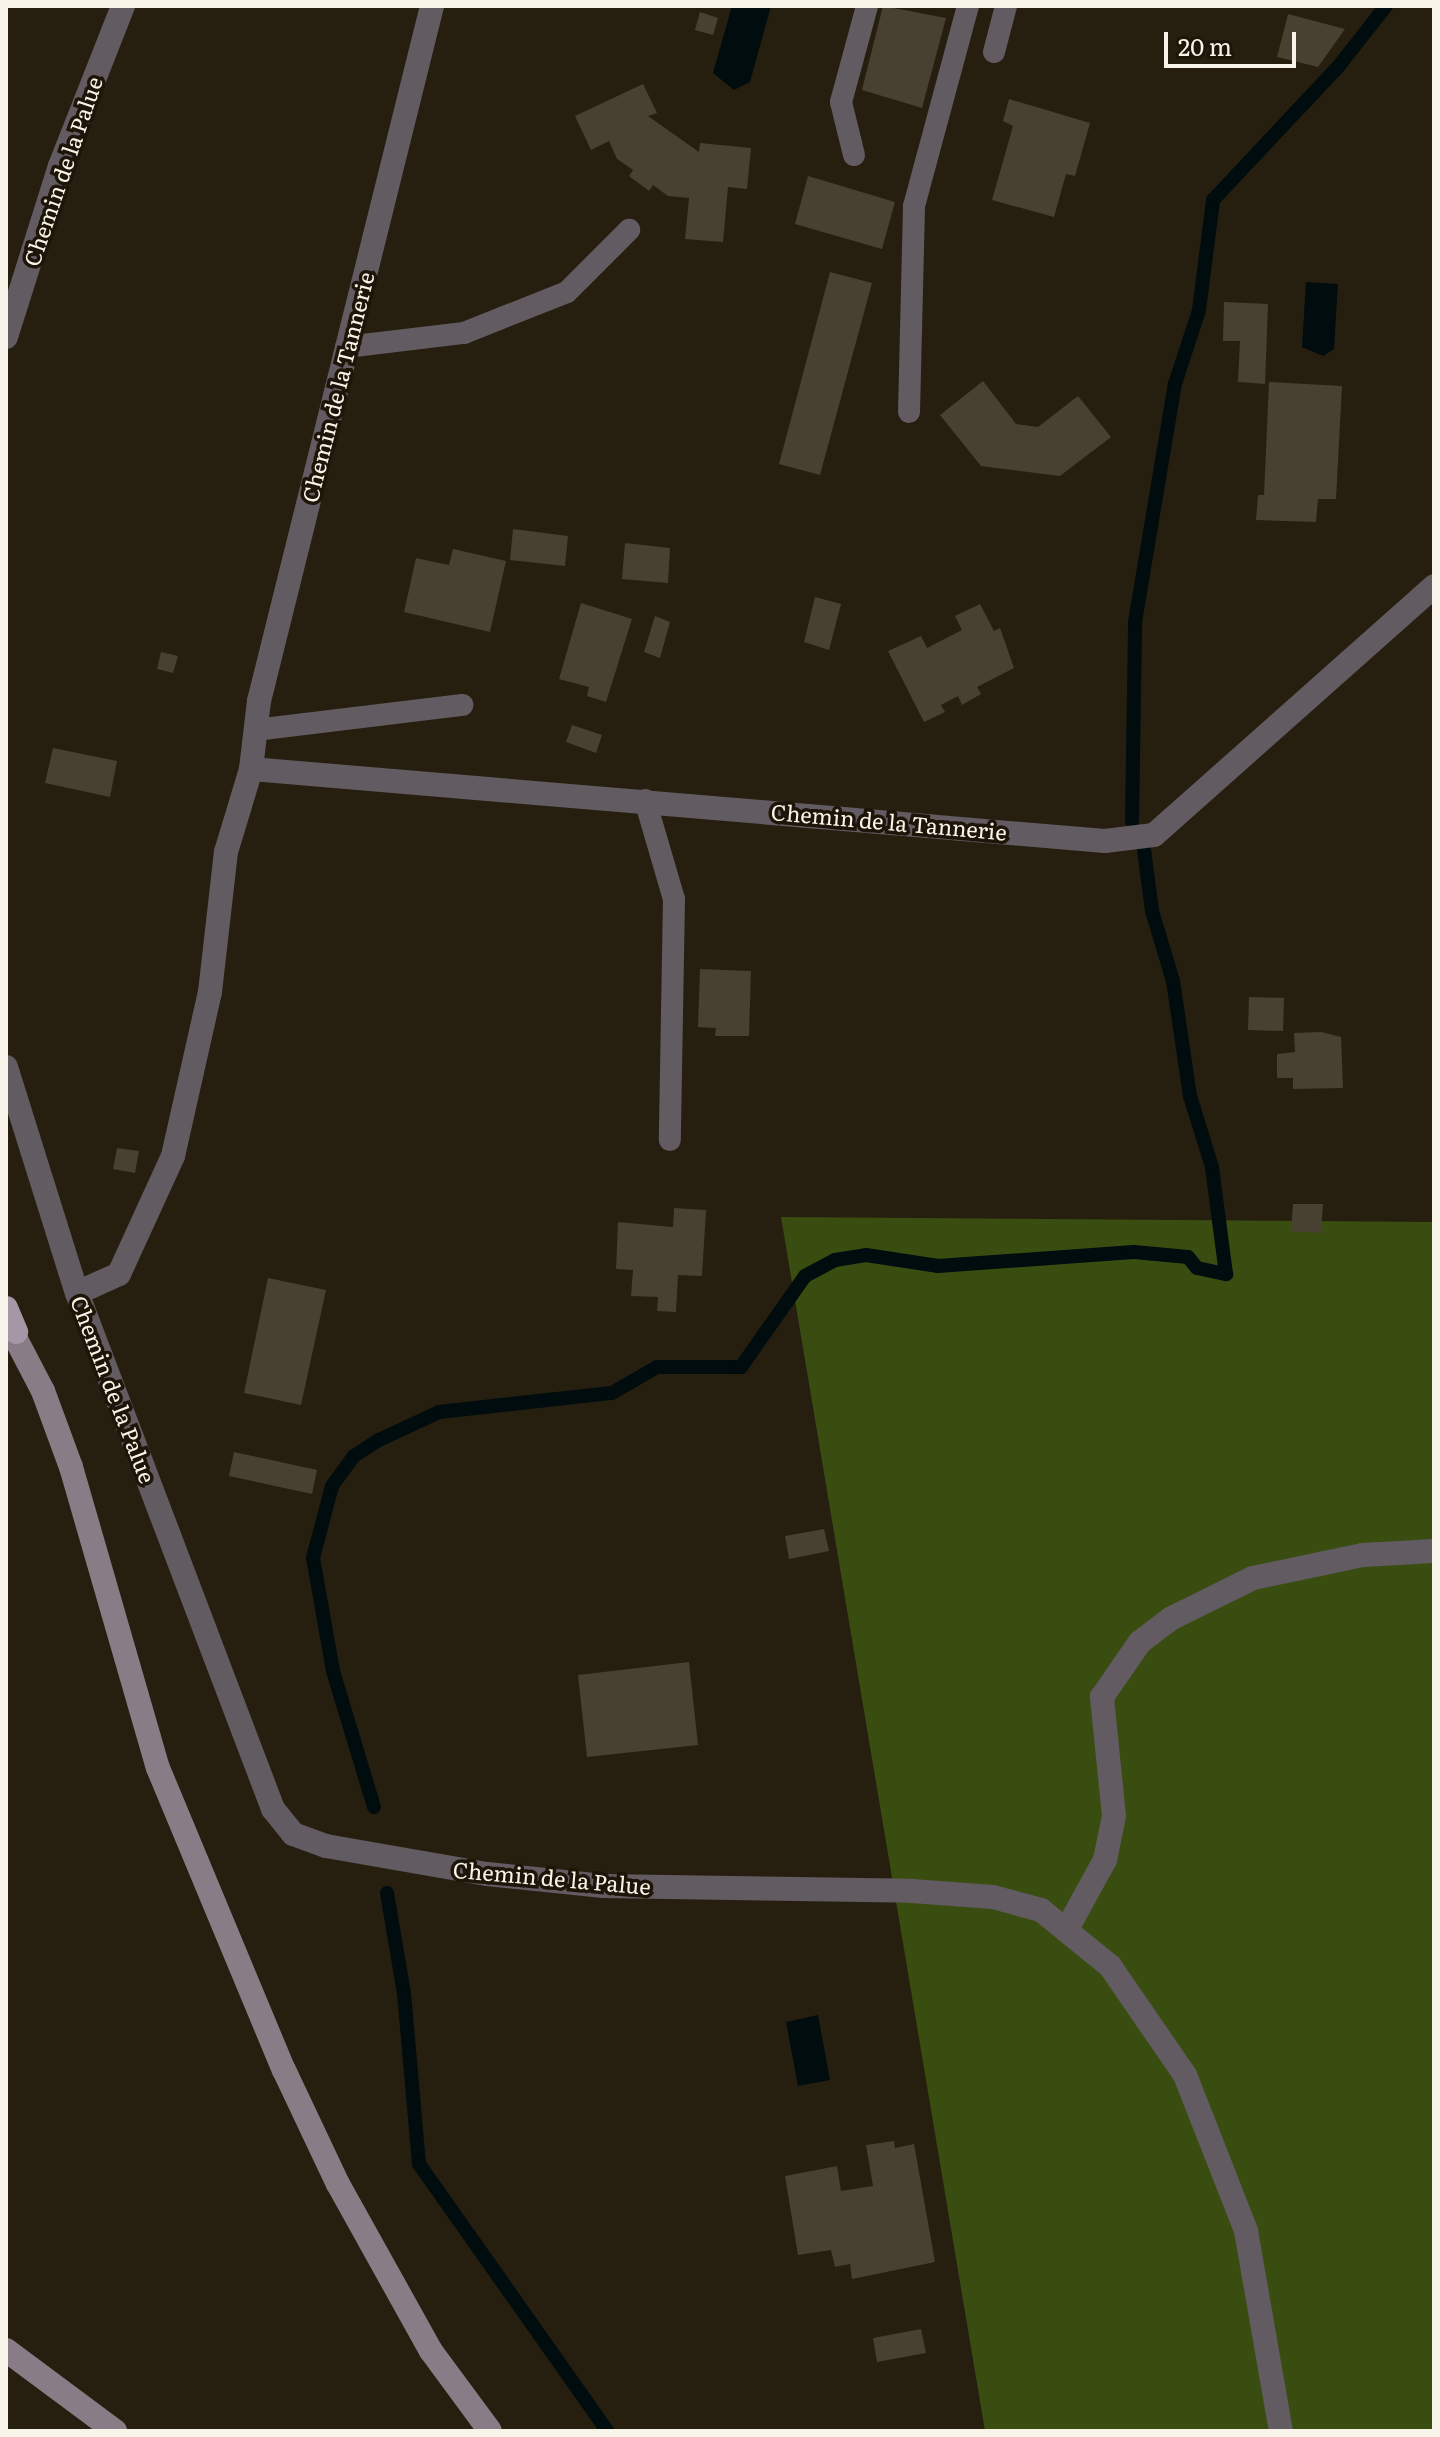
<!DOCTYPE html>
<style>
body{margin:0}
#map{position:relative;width:1440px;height:2437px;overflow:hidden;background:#261f0f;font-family:Literata,serif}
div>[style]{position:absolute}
.forest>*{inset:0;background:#394d11}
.water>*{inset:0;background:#010c0e}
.stream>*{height:14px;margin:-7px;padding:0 7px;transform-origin:7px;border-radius:7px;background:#010c0e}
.building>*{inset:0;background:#484030}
.lane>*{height:22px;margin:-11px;padding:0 11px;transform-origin:11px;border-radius:11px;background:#625b62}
.street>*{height:24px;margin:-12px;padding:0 12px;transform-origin:12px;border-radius:12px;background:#625b62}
.secondary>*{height:24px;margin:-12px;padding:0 12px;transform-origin:12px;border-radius:12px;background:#887d87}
.primary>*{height:24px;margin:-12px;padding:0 12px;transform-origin:12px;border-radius:12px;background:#a597a5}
span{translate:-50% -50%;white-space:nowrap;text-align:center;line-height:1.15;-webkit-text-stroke:7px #1d1507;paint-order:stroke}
.street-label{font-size:22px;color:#f9f4ea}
.frame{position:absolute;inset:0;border:8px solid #f9f4ea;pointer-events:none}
.scale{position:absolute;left:1164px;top:32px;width:132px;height:36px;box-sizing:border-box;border:4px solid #f9f4ea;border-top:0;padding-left:10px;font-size:24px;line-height:28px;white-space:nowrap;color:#f9f4ea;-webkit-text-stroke:6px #1d1507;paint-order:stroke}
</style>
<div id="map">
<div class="forest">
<div style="clip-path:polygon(781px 1217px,1434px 1222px,1434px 2431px,985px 2431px)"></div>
</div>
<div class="water">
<div style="clip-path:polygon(732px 6px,771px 6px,750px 82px,734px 90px,713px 73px)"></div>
<div style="clip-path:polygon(1306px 282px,1338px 284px,1334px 349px,1323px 356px,1302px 347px)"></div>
<div style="clip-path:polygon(818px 2015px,830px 2080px,798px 2086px,786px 2022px)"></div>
</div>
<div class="stream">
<div style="left:1132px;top:821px;width:199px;rotate:-89.1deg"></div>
<div style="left:1135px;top:622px;width:241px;rotate:-80.5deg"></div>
<div style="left:1175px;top:384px;width:78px;rotate:-72deg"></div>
<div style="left:1199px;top:310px;width:111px;rotate:-82.7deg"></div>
<div style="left:1213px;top:200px;width:183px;rotate:-46.8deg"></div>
<div style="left:1338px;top:67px;width:78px;rotate:-51.8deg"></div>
<div style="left:374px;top:1807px;width:142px;rotate:-106.8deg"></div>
<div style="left:333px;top:1671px;width:115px;rotate:-100deg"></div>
<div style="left:313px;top:1558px;width:74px;rotate:-75.2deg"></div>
<div style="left:332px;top:1486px;width:37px;rotate:-54deg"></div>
<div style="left:354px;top:1456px;width:30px;rotate:-33deg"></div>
<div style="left:379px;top:1440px;width:66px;rotate:-25deg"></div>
<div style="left:439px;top:1412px;width:174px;rotate:-6.3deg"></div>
<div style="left:612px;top:1393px;width:52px;rotate:-30deg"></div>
<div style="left:657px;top:1367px;width:84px"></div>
<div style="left:741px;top:1367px;width:111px;rotate:-54.9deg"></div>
<div style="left:805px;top:1276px;width:34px;rotate:-28deg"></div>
<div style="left:835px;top:1260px;width:31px;rotate:-9deg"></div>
<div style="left:866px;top:1255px;width:73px;rotate:8.7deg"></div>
<div style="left:938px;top:1266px;width:196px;rotate:-4.1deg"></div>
<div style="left:1134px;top:1252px;width:54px;rotate:5.3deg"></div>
<div style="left:1188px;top:1257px;width:14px;rotate:51deg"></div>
<div style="left:1197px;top:1268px;width:30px;rotate:12deg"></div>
<div style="left:1226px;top:1274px;width:108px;rotate:-97.5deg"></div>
<div style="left:1212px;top:1167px;width:74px;rotate:-107.2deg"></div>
<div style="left:1190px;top:1096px;width:116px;rotate:-98.4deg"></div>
<div style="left:1173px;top:981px;width:73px;rotate:-106.7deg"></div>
<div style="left:1152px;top:911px;width:63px;rotate:-97.4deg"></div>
<div style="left:387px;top:1893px;width:101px;rotate:80.4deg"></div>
<div style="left:404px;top:1993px;width:172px;rotate:85deg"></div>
<div style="left:419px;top:2164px;width:327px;rotate:54.8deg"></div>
</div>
<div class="building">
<div style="clip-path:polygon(883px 6px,946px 18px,922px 108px,862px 90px)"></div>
<div style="clip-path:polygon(700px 12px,718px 18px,713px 35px,695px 30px)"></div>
<div style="clip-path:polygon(1288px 14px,1345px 29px,1318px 67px,1277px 57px)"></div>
<div style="clip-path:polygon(643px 84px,657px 113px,648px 116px,699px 152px,700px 143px,751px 148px,747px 189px,728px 187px,723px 242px,685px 239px,689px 198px,668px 196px,653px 185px,649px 191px,629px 176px,633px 170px,617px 159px,609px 141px,591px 150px,575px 116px)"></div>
<div style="clip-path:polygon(1009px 99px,1090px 123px,1075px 176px,1066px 174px,1054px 217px,992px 200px,1013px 126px,1003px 121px)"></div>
<div style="clip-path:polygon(808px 176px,895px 202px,882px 249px,795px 224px)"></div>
<div style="clip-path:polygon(830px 272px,872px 283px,820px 475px,779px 464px)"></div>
<div style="clip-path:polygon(1224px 302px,1268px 304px,1265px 384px,1238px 382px,1240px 341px,1223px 341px)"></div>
<div style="clip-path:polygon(983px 381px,1016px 424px,1038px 427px,1078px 396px,1111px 437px,1060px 476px,981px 466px,940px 415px)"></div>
<div style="clip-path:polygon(1269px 382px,1342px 386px,1336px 499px,1318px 499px,1316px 522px,1256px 520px,1258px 495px,1264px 495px)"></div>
<div style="clip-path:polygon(513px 529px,568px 536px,565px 566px,510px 560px)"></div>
<div style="clip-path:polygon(625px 543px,670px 548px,668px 583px,622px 579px)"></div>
<div style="clip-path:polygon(453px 549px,506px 561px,490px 632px,404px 612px,416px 558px,449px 565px)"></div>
<div style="clip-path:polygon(815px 597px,841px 604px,829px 650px,804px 642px)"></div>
<div style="clip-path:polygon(581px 603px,632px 619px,606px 702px,587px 696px,589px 687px,559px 679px)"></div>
<div style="clip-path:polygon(980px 604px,994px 631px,1000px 628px,1014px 668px,977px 687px,981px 694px,962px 705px,958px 696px,941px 705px,945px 712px,924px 722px,888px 651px,921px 636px,927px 648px,962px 630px,955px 616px)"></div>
<div style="clip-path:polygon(655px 616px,670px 622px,660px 658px,644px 652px)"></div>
<div style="clip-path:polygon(161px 652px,178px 656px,173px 673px,157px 669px)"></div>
<div style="clip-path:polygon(572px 725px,602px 735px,596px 753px,566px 742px)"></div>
<div style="clip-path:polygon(53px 748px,117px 761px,110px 797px,45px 783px)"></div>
<div style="clip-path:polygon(700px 969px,751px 971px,749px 1036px,715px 1036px,716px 1028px,698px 1027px)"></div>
<div style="clip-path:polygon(1249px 997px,1284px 998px,1283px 1031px,1248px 1030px)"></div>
<div style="clip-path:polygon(1321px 1032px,1341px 1037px,1343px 1088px,1293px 1089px,1293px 1078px,1277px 1078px,1277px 1054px,1295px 1052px,1294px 1033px)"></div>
<div style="clip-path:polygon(117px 1148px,139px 1151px,135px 1173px,113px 1169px)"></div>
<div style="clip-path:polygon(1293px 1204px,1323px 1204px,1321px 1233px,1291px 1231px)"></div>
<div style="clip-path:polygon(674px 1208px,706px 1210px,702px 1276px,678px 1275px,676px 1312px,657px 1311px,658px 1297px,631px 1296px,633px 1270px,616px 1269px,618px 1222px,673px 1227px)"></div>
<div style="clip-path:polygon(268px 1278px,326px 1290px,301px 1405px,244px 1393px)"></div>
<div style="clip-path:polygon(234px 1452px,317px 1470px,312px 1494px,229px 1476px)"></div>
<div style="clip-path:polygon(824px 1529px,829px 1551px,789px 1559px,785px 1536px)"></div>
<div style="clip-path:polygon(689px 1662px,698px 1745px,587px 1757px,578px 1675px)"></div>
<div style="clip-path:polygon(894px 2141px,895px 2148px,914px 2144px,935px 2262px,852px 2279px,850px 2264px,835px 2267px,831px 2250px,798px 2255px,785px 2176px,837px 2166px,841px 2191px,873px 2186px,866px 2145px)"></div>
<div style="clip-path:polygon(921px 2329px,926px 2353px,877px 2362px,873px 2338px)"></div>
</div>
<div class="lane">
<div style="left:994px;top:52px;width:48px;rotate:-75.4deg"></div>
<div style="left:854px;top:155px;width:55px;rotate:-103.8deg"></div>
<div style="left:841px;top:102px;width:99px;rotate:-74.8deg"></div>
<div style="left:346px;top:347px;width:119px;rotate:-6.8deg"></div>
<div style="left:464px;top:333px;width:111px;rotate:-21.7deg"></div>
<div style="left:567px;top:292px;width:88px;rotate:-45deg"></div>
<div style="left:909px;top:412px;width:206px;rotate:-88.6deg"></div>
<div style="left:914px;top:206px;width:207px;rotate:-74.9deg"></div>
<div style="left:255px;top:730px;width:209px;rotate:-6.9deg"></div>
<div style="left:645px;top:800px;width:103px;rotate:73.7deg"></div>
<div style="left:674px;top:899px;width:241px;rotate:91deg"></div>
</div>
<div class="street">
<div style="left:6px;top:337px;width:179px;rotate:-72.5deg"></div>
<div style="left:60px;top:166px;width:172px;rotate:-68.5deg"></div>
<div style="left:251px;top:769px;width:68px;rotate:-83.3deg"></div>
<div style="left:259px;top:701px;width:716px;rotate:-76.02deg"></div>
<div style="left:6px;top:1067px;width:237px;rotate:72.6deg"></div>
<div style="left:77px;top:1293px;width:552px;rotate:69.2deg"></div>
<div style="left:273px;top:1809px;width:32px;rotate:51deg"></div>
<div style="left:293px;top:1834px;width:35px;rotate:20deg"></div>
<div style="left:326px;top:1846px;width:163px;rotate:9.9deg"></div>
<div style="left:487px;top:1874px;width:117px;rotate:5.9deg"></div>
<div style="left:603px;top:1886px;width:309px;rotate:0.9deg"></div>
<div style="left:912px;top:1891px;width:81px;rotate:4.2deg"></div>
<div style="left:993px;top:1897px;width:50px;rotate:15.2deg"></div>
<div style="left:1041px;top:1910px;width:89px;rotate:39.1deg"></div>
<div style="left:1110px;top:1966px;width:132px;rotate:55.5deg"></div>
<div style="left:1185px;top:2075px;width:168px;rotate:68.6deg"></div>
<div style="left:1246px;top:2231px;width:203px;rotate:80.1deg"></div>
<div style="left:77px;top:1293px;width:46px;rotate:-24.3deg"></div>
<div style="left:119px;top:1274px;width:130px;rotate:-65.4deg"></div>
<div style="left:173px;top:1156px;width:168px;rotate:-77.3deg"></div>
<div style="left:210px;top:992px;width:141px;rotate:-83.5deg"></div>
<div style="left:226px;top:852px;width:87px;rotate:-73.2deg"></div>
<div style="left:251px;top:769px;width:857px;rotate:4.82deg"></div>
<div style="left:1105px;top:841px;width:49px;rotate:-7deg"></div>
<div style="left:1154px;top:835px;width:375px;rotate:-41.6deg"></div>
<div style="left:1067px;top:1929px;width:79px;rotate:-61.2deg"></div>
<div style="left:1105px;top:1860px;width:45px;rotate:-78.4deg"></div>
<div style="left:1114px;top:1816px;width:120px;rotate:-95.8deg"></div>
<div style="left:1102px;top:1697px;width:67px;rotate:-55.4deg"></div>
<div style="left:1140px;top:1642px;width:40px;rotate:-37deg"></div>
<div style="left:1172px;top:1618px;width:90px;rotate:-26.3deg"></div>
<div style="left:1253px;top:1578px;width:112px;rotate:-11.8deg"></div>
<div style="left:1363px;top:1555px;width:71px;rotate:-3.2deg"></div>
</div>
<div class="secondary">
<div style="left:6px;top:1320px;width:80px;rotate:62.5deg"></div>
<div style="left:43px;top:1391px;width:81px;rotate:69.8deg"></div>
<div style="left:71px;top:1467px;width:313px;rotate:73.9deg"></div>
<div style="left:158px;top:1768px;width:327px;rotate:67.4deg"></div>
<div style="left:284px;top:2070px;width:126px;rotate:64.7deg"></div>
<div style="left:338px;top:2184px;width:191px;rotate:60.9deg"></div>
<div style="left:431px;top:2351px;width:99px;rotate:53.6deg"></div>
<div style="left:6px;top:2350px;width:136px;rotate:36.6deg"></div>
</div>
<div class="primary">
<div style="left:6px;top:1308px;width:26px;rotate:67deg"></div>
</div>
<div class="street-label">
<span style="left:62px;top:171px;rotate:-71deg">Chemin de la Palue</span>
<span style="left:337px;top:387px;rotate:-76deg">Chemin de la Tannerie</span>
<span style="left:889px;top:821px;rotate:5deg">Chemin de la Tannerie</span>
<span style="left:114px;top:1389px;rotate:69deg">Chemin de la Palue</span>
<span style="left:552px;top:1877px;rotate:5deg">Chemin de la Palue</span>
</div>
<div class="frame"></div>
<div class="scale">20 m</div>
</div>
